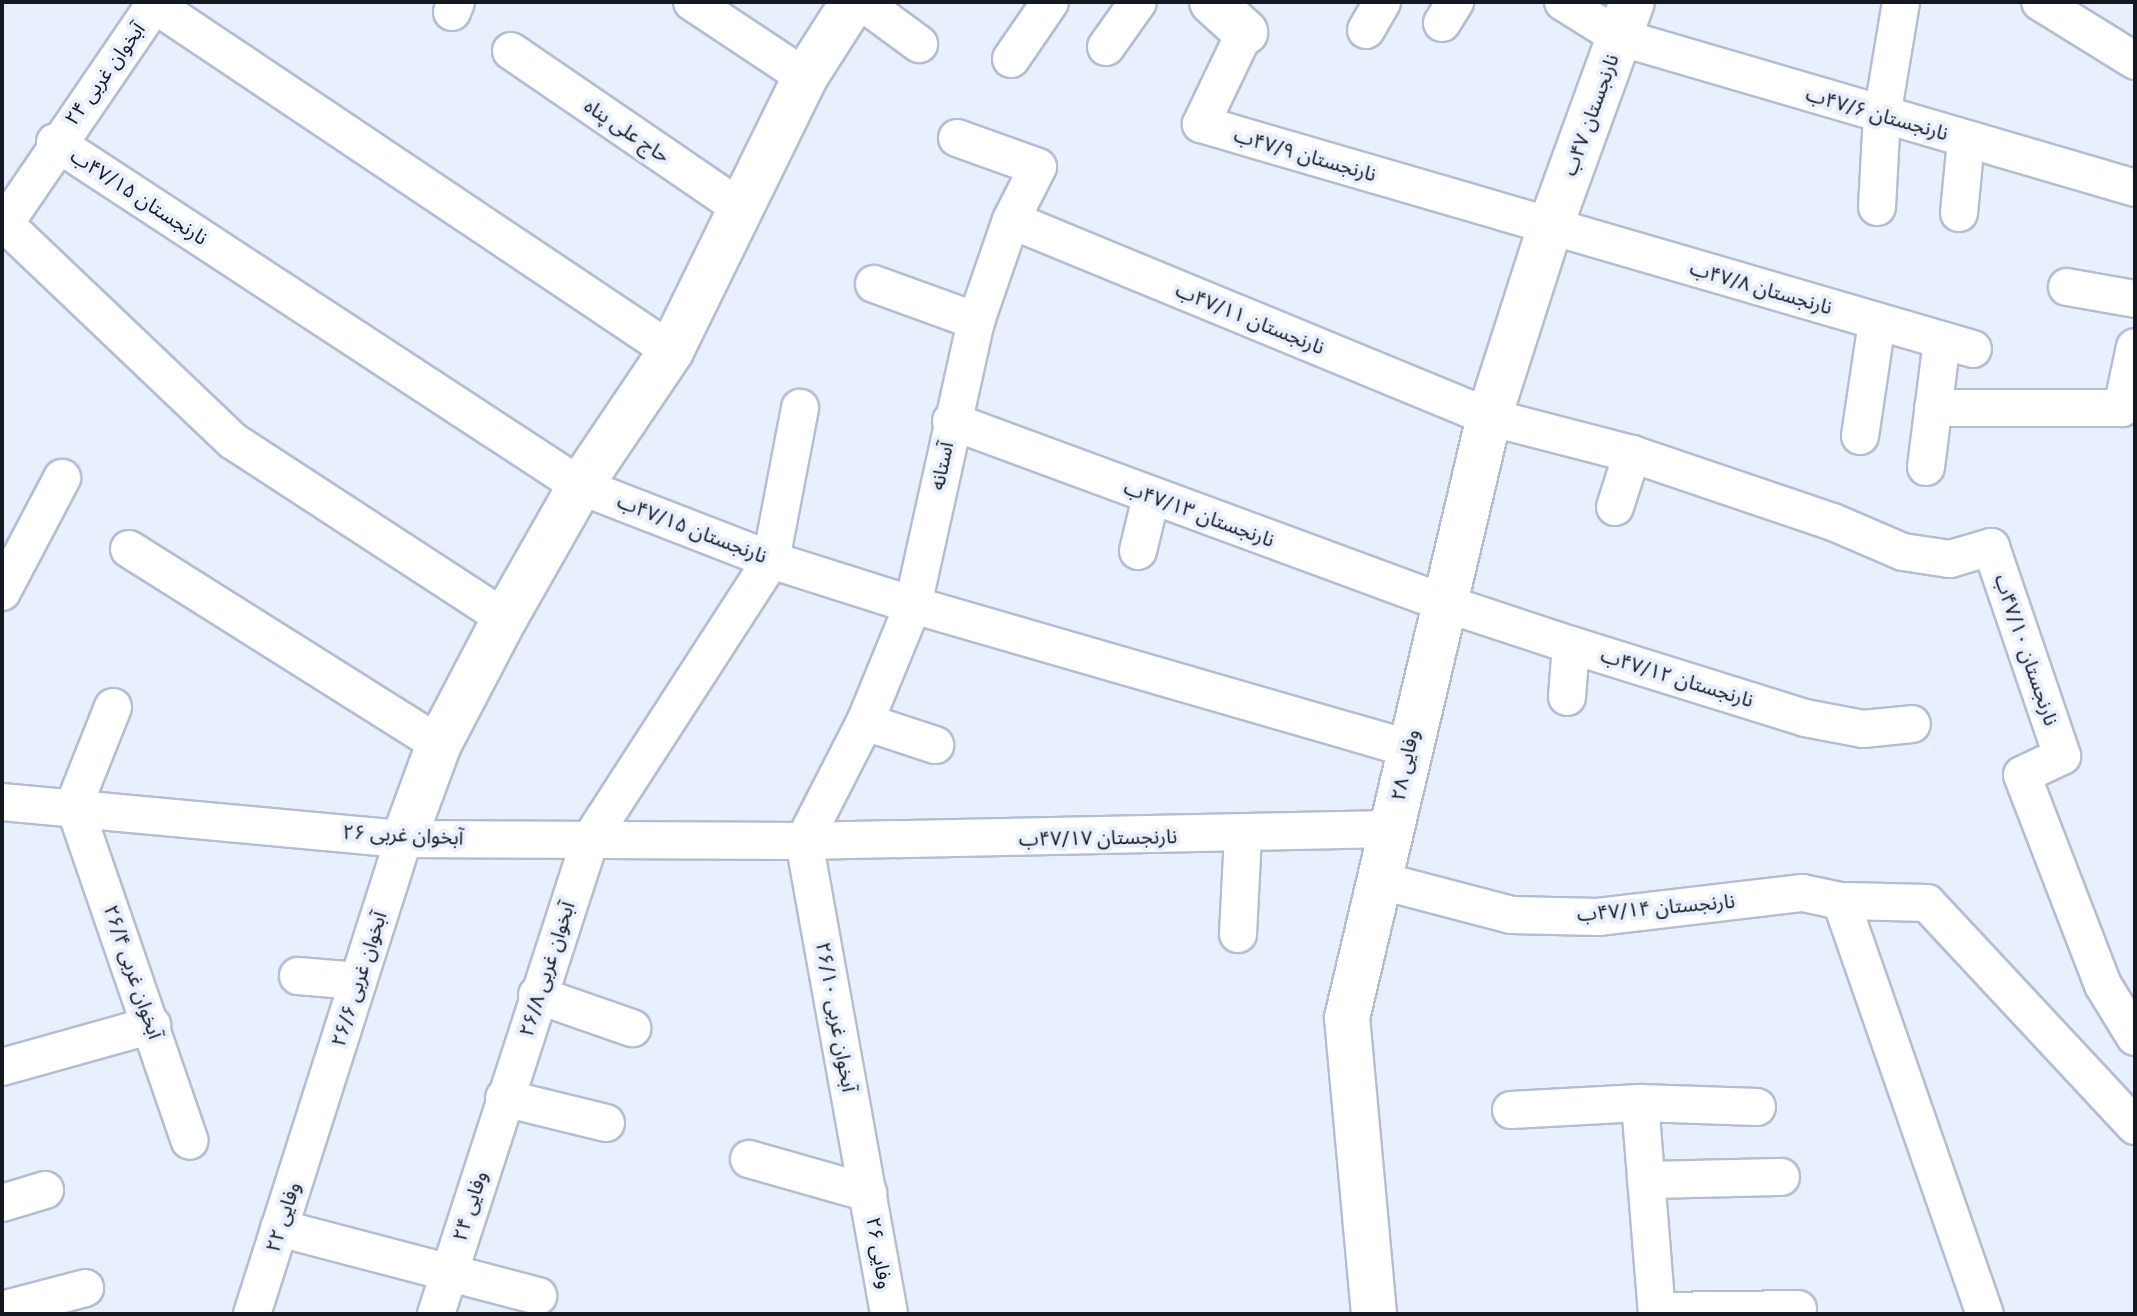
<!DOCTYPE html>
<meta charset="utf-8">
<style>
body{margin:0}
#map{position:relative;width:2137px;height:1316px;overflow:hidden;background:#e8effd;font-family:Figtree,"Noto Sans Arabic",sans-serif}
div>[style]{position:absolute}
.roads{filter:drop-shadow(2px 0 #b3bdd4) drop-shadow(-2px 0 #b3bdd4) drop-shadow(0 2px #b3bdd4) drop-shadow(0 -2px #b3bdd4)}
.street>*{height:36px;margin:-18px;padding:0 18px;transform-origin:18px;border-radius:18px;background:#fff}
.secondary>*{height:44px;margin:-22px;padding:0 22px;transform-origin:22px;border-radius:22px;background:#fff}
span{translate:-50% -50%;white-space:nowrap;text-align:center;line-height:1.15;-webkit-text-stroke:8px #e8effd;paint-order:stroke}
.street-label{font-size:20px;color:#141820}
.frame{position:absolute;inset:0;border:4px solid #141820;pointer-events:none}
</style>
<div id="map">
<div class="roads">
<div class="street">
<div style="left:692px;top:2px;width:136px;rotate:33.6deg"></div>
<div style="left:862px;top:2px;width:71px;rotate:36.4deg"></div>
<div style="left:1563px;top:2px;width:66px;rotate:32deg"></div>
<div style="left:1619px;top:37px;width:538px;rotate:16.31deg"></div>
<div style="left:2040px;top:2px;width:112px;rotate:31.8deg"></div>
<div style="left:155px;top:5px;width:621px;rotate:33.84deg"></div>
<div style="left:452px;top:12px;width:11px;rotate:-68deg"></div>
<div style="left:1442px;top:23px;width:25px;rotate:-58deg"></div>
<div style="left:1366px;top:30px;width:32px;rotate:-60deg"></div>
<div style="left:1245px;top:32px;width:102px;rotate:115.6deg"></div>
<div style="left:1201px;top:124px;width:804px;rotate:16.25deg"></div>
<div style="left:1106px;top:47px;width:55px;rotate:-54.6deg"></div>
<div style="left:511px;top:51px;width:281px;rotate:34.4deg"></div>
<div style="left:1011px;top:59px;width:69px;rotate:-55.6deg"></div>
<div style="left:55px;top:142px;width:628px;rotate:33.23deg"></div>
<div style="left:580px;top:486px;width:205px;rotate:21.2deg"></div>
<div style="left:771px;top:560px;width:149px;rotate:17.6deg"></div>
<div style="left:913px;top:605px;width:514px;rotate:16.14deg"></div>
<div style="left:1877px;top:207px;width:91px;rotate:-86.9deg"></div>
<div style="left:1882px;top:116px;width:116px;rotate:-80.5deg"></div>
<div style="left:1959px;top:213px;width:73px;rotate:-84.5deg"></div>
<div style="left:1011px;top:220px;width:517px;rotate:22.4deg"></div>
<div style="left:1489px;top:417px;width:148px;rotate:14.5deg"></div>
<div style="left:1632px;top:454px;width:212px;rotate:18.7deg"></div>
<div style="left:1833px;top:522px;width:76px;rotate:23.2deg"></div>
<div style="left:1903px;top:552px;width:48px;rotate:8.5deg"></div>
<div style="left:1950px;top:559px;width:43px;rotate:-16.3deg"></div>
<div style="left:1991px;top:547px;width:221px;rotate:71.2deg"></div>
<div style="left:2062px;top:756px;width:44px;rotate:154.6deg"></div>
<div style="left:2022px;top:775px;width:225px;rotate:68.9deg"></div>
<div style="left:2103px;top:985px;width:61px;rotate:58.4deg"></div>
<div style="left:5px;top:224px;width:315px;rotate:43.6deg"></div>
<div style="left:233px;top:441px;width:325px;rotate:33.1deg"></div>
<div style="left:2px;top:228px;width:273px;rotate:-55.7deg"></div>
<div style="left:874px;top:284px;width:109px;rotate:19.9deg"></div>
<div style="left:2067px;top:287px;width:69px;rotate:10deg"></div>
<div style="left:1933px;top:408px;width:189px"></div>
<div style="left:2122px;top:408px;width:62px;rotate:-78deg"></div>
<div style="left:951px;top:421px;width:529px;rotate:20.25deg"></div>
<div style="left:1447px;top:604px;width:131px;rotate:18.3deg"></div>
<div style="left:1571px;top:645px;width:245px;rotate:17.3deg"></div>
<div style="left:1805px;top:718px;width:59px;rotate:10.7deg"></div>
<div style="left:1863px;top:729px;width:49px;rotate:-5.8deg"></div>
<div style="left:1860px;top:436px;width:115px;rotate:-81.5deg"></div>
<div style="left:1926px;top:467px;width:128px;rotate:-82.8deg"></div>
<div style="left:1615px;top:507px;width:56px;rotate:-72.2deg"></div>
<div style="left:129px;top:549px;width:366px;rotate:32.2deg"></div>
<div style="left:1138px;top:551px;width:56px;rotate:-76.5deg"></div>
<div style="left:2px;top:592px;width:129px;rotate:-62.2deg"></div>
<div style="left:1567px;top:697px;width:52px;rotate:-85.6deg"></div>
<div style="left:113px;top:707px;width:105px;rotate:111.7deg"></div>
<div style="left:74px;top:805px;width:355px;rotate:71deg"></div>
<div style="left:865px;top:722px;width:74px;rotate:18.2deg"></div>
<div style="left:2px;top:802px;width:404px;rotate:5.3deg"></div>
<div style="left:404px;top:839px;width:400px;rotate:0.3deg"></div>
<div style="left:804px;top:841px;width:587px;rotate:-1.17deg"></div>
<div style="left:804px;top:841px;width:134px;rotate:-62.9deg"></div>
<div style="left:865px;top:722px;width:126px;rotate:-67.7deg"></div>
<div style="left:913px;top:605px;width:291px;rotate:-77.5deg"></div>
<div style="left:976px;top:321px;width:107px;rotate:-70.9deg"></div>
<div style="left:1011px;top:220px;width:59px;rotate:-63deg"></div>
<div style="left:1038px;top:167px;width:86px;rotate:-160.3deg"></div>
<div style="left:804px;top:841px;width:481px;rotate:79.8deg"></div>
<div style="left:1378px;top:880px;width:138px;rotate:14.7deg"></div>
<div style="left:1511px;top:915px;width:87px;rotate:1.3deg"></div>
<div style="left:1598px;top:917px;width:206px;rotate:-6.7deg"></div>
<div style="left:1803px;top:893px;width:39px;rotate:12deg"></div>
<div style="left:1841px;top:901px;width:86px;rotate:1.3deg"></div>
<div style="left:1927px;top:903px;width:305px;rotate:47deg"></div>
<div style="left:1841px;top:901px;width:437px;rotate:70.8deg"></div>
<div style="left:1238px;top:934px;width:98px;rotate:-87.1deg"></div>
<div style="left:298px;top:976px;width:60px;rotate:4.8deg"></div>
<div style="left:537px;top:995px;width:101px;rotate:19.2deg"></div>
<div style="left:2px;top:1067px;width:156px;rotate:-15.6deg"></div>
<div style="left:504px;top:1098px;width:105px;rotate:13.8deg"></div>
<div style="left:1640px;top:1103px;width:212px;rotate:85.4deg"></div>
<div style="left:1511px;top:1110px;width:129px;rotate:-3.1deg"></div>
<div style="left:1640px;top:1103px;width:117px;rotate:2deg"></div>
<div style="left:749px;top:1159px;width:124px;rotate:15.9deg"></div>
<div style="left:1646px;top:1180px;width:135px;rotate:-1.3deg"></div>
<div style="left:2px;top:1203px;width:45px;rotate:-16.8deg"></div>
<div style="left:279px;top:1228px;width:268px;rotate:14.7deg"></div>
<div style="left:2px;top:1310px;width:86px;rotate:-14.8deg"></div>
<div style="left:1657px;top:1311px;width:141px;rotate:-0.8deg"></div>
<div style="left:252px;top:1314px;width:499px;rotate:-72.3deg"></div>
<div style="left:436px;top:1314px;width:498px;rotate:-72deg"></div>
<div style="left:590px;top:840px;width:333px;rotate:-57.1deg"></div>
<div style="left:771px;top:560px;width:155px;rotate:-79.2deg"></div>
</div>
<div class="secondary">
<div style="left:1212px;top:2px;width:45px;rotate:42.3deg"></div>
<div style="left:404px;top:839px;width:101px;rotate:-69.8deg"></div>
<div style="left:439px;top:744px;width:142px;rotate:-62.4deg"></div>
<div style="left:505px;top:618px;width:152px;rotate:-60.4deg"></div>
<div style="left:580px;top:486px;width:163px;rotate:-56deg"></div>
<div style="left:671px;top:351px;width:305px;rotate:-63.9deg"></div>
<div style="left:805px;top:77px;width:89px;rotate:-57.4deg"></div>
<div style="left:1374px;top:1314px;width:297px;rotate:-95.2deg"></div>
<div style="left:1347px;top:1018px;width:618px;rotate:-76.71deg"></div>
<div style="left:1489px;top:417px;width:200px;rotate:-72.2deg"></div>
<div style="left:1550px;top:227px;width:239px;rotate:-70deg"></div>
</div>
</div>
<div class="street-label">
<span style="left:105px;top:74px;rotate:-54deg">آبخوان غربی ۲۴</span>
<span style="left:1877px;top:114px;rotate:16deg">نارنجستان ۴۷/۶ب</span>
<span style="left:1591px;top:115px;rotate:-70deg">نارنجستان ۴۷ب</span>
<span style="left:627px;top:131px;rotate:34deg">حاج علی پناه</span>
<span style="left:1305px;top:155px;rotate:16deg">نارنجستان ۴۷/۹ب</span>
<span style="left:139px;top:197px;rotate:33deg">نارنجستان ۴۷/۱۵ب</span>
<span style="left:1761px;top:288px;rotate:16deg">نارنجستان ۴۷/۸ب</span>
<span style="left:1250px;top:319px;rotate:22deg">نارنجستان ۴۷/۱۱ب</span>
<span style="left:942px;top:466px;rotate:-78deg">آستانه</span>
<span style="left:1199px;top:514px;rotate:20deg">نارنجستان ۴۷/۱۳ب</span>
<span style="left:692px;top:529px;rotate:21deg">نارنجستان ۴۷/۱۵ب</span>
<span style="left:2026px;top:650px;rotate:71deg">نارنجستان ۴۷/۱۰ب</span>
<span style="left:1677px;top:678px;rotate:17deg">نارنجستان ۴۷/۱۲ب</span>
<span style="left:1405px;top:765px;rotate:-78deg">وفایی ۲۸</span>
<span style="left:403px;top:835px;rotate:3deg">آبخوان غربی ۲۶</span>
<span style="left:1098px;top:838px;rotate:-1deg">نارنجستان ۴۷/۱۷ب</span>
<span style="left:1656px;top:908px;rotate:-5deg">نارنجستان ۴۷/۱۴ب</span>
<span style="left:547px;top:969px;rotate:-72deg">آبخوان غربی ۲۶/۸</span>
<span style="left:133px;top:972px;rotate:71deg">آبخوان غربی ۲۶/۴</span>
<span style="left:359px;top:979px;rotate:-72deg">آبخوان غربی ۲۶/۶</span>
<span style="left:836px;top:1017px;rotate:80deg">آبخوان غربی ۲۶/۱۰</span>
<span style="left:470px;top:1206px;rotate:-72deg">وفایی ۲۴</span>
<span style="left:283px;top:1217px;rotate:-72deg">وفایی ۲۲</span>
<span style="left:879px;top:1253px;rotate:80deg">وفایی ۲۶</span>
</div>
<div class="frame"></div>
</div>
